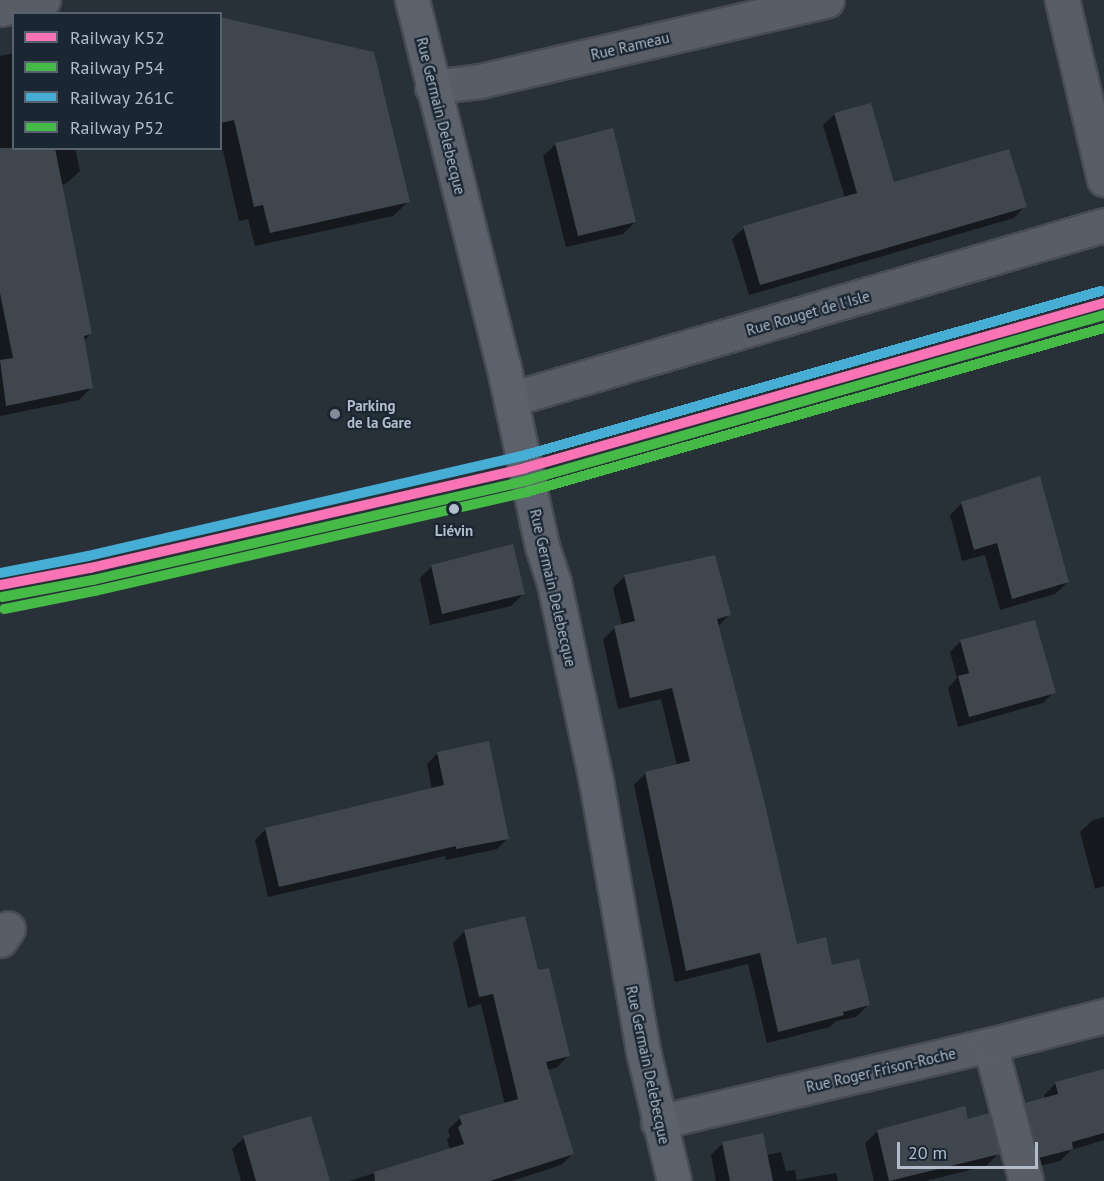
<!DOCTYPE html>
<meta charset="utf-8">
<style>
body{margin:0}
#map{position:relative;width:1104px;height:1181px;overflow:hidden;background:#283038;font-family:"PT Sans",sans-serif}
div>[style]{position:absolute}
.shadow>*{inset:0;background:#0007}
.building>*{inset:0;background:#40464e}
.roads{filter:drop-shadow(2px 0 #474c52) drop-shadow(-2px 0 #474c52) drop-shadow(0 2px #474c52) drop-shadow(0 -2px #474c52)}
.street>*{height:33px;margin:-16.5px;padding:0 16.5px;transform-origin:16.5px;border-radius:16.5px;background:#595e66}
.secondary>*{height:33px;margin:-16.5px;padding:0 16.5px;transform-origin:16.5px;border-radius:16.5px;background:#5c626b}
.rail-1>*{height:10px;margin:-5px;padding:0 5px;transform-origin:5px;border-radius:5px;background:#f973b5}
.rail-2>*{height:10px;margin:-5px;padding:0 5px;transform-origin:5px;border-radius:5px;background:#46ba46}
.rail-3>*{height:10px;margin:-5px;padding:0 5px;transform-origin:5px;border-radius:5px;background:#46aed5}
.rail-4>*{height:10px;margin:-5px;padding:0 5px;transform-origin:5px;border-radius:5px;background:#46ba46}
.dots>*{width:16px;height:16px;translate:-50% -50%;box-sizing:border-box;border:3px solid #1b2633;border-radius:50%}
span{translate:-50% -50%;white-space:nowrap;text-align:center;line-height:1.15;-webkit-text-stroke:4.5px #1b2633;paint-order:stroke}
.street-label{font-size:15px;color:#b2bcca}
.poi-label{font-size:15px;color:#b2bcca;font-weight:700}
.left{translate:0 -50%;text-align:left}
.stop-label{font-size:15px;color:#b2bcca;font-weight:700}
.legend{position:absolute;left:12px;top:12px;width:210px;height:138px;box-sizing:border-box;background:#1b2633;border:2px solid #57626f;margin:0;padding:8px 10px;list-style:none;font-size:18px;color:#b2bcca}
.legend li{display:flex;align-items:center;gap:12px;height:30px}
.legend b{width:30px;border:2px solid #57626f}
.scale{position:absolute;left:897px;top:1142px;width:141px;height:27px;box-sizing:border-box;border:3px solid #b2bcca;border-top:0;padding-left:8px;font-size:18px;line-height:21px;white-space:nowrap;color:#b2bcca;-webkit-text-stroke:4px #1b2633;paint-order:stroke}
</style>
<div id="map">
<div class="shadow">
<div style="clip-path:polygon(220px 18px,408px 202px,393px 216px,255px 246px,248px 219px,239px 221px,220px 138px)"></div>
<div style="clip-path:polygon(14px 53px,14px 148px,75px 148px,80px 171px,67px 183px,61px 185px,91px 334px,83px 341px,91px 388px,79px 400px,0 416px,0 56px)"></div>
<div style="clip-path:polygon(835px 114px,893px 184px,1025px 206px,1014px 218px,749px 295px,732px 239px,744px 228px,845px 198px,823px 125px)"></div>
<div style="clip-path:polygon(556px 144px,635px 222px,623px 234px,566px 247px,543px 156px)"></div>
<div style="clip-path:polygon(962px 503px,1068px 582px,1055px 594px,1000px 610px,985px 555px,962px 561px,950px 515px)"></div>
<div style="clip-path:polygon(432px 566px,523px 594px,511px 606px,430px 625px,420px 578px)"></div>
<div style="clip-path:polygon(625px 576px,730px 614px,717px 627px,796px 946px,831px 966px,868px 1005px,856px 1017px,836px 1021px,830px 1027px,767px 1043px,748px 964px,675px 982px,634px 785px,646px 773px,677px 765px,661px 699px,618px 709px,603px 639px,615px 628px,622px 626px,613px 588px)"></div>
<div style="clip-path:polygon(961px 641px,1054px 692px,1043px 703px,958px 727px,948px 688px,957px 678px,950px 652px)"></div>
<div style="clip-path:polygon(438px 753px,508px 838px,497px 849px,446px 860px,445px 856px,268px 897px,255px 840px,266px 829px,432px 789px,427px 764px)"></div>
<div style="clip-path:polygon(1104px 817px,1104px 886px,1095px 889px,1080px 832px,1093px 820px)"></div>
<div style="clip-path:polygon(465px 931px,537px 972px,568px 1056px,556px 1068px,547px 1070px,573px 1154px,561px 1165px,512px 1181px,349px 1181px,450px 1150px,447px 1140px,450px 1136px,448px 1130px,460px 1118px,505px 1105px,481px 1004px,468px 1008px,453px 943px)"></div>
<div style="clip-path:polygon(1104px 1070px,1104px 1140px,1071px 1150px,1060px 1161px,1027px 1169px,1013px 1116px,1026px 1104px,1045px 1099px,1044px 1095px,1056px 1083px)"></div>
<div style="clip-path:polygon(967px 1120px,998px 1154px,986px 1166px,926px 1181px,874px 1181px,865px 1143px,878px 1131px)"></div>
<div style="clip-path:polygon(244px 1138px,329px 1181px,241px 1181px,232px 1149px)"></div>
<div style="clip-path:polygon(723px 1143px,766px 1155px,781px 1152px,786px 1171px,795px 1170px,797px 1180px,836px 1173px,838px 1181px,716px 1181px,711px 1155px)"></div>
</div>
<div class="building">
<div style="clip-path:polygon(220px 17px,374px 52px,410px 202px,270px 233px,263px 205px,254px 207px,234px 120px,220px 123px)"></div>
<div style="clip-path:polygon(871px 103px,894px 182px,1009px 149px,1027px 207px,760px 285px,743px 226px,857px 193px,834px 113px)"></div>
<div style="clip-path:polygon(613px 128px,636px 222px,578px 236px,555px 143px)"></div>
<div style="clip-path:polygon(0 148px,55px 148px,92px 334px,84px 336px,93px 388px,6px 406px,0 360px,13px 358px,0 293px)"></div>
<div style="clip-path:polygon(1040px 476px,1069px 582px,1012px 599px,997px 543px,974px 550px,961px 502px)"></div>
<div style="clip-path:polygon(513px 544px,525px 594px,442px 614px,431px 565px)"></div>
<div style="clip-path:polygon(715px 555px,731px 615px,717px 619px,764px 800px,797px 944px,826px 937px,832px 965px,859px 959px,870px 1005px,843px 1012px,844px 1015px,778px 1032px,760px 953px,686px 971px,645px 772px,690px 761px,672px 688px,630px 698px,614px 626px,635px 621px,624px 575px)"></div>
<div style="clip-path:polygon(1035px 620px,1056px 693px,969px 717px,958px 676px,969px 673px,960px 640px)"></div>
<div style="clip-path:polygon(489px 741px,509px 839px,456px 849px,456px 846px,279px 887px,265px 828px,444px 785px,437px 752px)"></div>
<div style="clip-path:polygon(525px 916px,538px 970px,549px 968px,570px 1056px,546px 1062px,574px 1154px,490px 1181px,375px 1181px,374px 1172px,464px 1144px,458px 1127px,462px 1124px,459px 1116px,518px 1099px,493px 994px,479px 997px,464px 930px)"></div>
<div style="clip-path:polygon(1104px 1069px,1104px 1133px,1072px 1142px,1073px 1149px,1039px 1158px,1025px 1103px,1058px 1094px,1055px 1082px)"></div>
<div style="clip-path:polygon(965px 1106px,968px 1119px,989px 1113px,1000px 1154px,889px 1181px,877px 1130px)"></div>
<div style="clip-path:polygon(311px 1116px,330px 1181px,256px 1181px,243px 1136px)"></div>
<div style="clip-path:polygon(763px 1133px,773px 1181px,730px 1181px,722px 1142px)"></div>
</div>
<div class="roads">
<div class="street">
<div style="left:1062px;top:0;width:184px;rotate:76.8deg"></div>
<div style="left:0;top:9px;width:44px;rotate:-11.8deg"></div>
<div style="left:432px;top:87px;width:48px;rotate:-7.1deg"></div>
<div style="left:480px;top:81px;width:356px;rotate:-13.1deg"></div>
<div style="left:511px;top:399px;width:618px;rotate:-16.35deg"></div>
<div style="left:0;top:940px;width:14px;rotate:-56deg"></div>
<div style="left:990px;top:1045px;width:141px;rotate:75.2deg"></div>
<div style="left:658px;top:1122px;width:341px;rotate:-13.1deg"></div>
<div style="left:990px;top:1045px;width:118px;rotate:-14.3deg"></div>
</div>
<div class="secondary">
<div style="left:412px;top:0;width:375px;rotate:76deg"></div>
<div style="left:503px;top:364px;width:186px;rotate:77.9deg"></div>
<div style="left:542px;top:546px;width:39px;rotate:72deg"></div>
<div style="left:554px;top:583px;width:202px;rotate:78deg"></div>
<div style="left:596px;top:781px;width:278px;rotate:80.1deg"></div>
<div style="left:644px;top:1055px;width:130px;rotate:76.6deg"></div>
</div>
</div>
<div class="rail-1">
<div style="left:0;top:585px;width:92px;rotate:-10.7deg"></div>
<div style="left:90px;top:568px;width:446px;rotate:-12.9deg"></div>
<div style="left:525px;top:468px;width:602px;rotate:-15.91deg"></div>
</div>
<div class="rail-2">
<div style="left:2px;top:597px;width:93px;rotate:-10.6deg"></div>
<div style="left:93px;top:580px;width:446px;rotate:-12.9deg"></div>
<div style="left:528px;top:480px;width:599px;rotate:-15.98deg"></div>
</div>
<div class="rail-3">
<div style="left:0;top:573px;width:90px;rotate:-10.9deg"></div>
<div style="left:88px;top:556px;width:445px;rotate:-13deg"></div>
<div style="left:522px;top:456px;width:602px;rotate:-15.91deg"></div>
</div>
<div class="rail-4">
<div style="left:4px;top:609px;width:93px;rotate:-11.2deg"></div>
<div style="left:95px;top:591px;width:446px;rotate:-12.9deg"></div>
<div style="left:530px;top:491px;width:597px;rotate:-15.85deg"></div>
</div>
<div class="dots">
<div style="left:335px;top:414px;background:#828b97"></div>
<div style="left:454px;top:509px;background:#b2bcca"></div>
</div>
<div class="street-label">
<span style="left:630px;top:46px;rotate:-13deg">Rue Rameau</span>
<span style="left:441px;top:116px;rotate:76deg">Rue Germain Delebecque</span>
<span style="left:808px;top:313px;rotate:-16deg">Rue Rouget de l'Isle</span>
<span style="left:553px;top:588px;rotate:77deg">Rue Germain Delebecque</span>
<span style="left:648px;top:1065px;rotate:78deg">Rue Germain Delebecque</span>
<span style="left:881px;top:1070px;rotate:-13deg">Rue Roger Frison-Roche</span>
</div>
<div class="poi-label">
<span class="left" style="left:347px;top:414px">Parking<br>de la Gare</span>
</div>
<div class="stop-label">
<span style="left:454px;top:531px">Liévin</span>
</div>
<ul class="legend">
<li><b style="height:8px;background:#f973b5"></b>Railway K52</li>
<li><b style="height:8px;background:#46ba46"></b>Railway P54</li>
<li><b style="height:8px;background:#46aed5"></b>Railway 261C</li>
<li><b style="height:8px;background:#46ba46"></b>Railway P52</li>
</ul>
<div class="scale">20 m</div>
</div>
